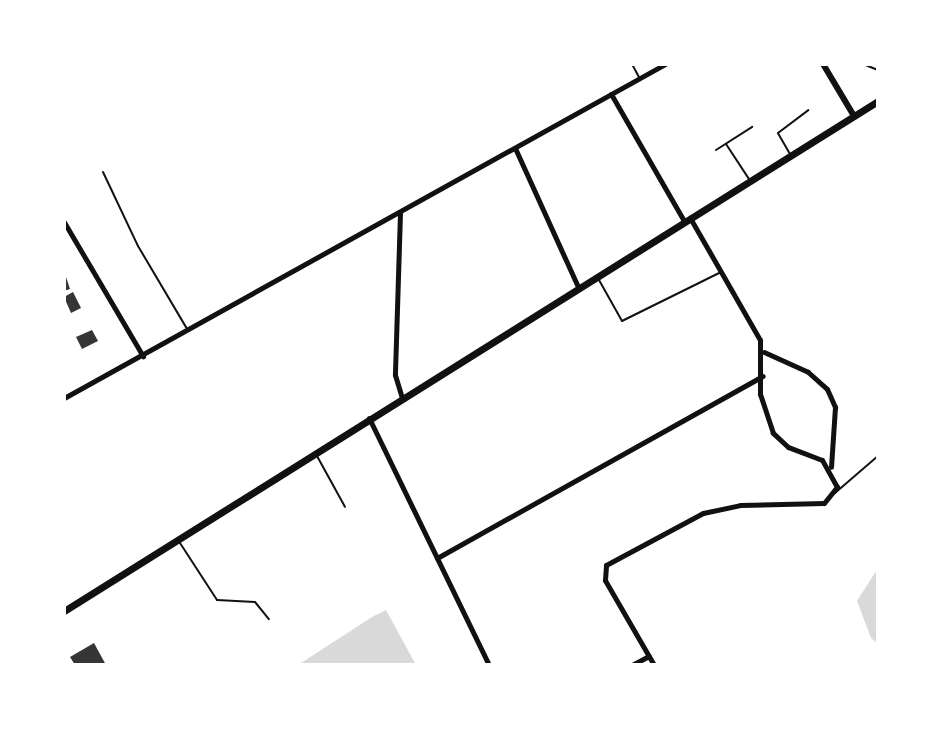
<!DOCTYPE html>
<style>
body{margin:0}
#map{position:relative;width:942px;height:729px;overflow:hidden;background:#fff;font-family:"PT Sans Narrow",sans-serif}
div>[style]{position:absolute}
.water>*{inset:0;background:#d9d9d9}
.building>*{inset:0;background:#353535}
.service>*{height:2px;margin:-1px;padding:0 1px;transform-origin:1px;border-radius:1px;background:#111}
.minor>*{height:5px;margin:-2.5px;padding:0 2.5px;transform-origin:2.5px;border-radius:2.5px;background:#111}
.tertiary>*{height:6px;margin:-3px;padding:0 3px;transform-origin:3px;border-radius:3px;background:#111}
.secondary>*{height:7px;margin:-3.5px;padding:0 3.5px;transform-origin:3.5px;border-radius:3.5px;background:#111}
span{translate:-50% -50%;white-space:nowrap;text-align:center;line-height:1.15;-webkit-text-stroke:6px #fff;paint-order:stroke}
.frame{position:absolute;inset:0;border:66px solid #fff;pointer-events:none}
</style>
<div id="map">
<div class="water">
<div style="clip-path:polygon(878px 568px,878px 644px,871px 638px,857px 601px)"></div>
<div style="clip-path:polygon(386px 610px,416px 665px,298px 665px,372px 617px)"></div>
</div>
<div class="building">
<div style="clip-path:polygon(64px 271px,70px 289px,64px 291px)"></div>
<div style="clip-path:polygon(73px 292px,81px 308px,71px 313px,64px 297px)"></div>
<div style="clip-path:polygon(92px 330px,98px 341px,82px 349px,76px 337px)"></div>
<div style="clip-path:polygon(94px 643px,106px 665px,75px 665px,70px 657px)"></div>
</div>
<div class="service">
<div style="left:632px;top:64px;width:15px;rotate:62deg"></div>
<div style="left:863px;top:64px;width:16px;rotate:22deg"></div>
<div style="left:726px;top:144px;width:42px;rotate:56.7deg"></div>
<div style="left:716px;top:150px;width:43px;rotate:-32.6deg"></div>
<div style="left:790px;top:154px;width:24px;rotate:-120deg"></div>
<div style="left:778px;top:133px;width:38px;rotate:-37deg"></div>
<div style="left:103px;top:172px;width:82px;rotate:64.7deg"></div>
<div style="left:138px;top:246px;width:96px;rotate:59.4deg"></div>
<div style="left:599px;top:280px;width:47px;rotate:60.7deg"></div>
<div style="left:622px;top:321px;width:110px;rotate:-26.3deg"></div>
<div style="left:317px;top:456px;width:58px;rotate:61.2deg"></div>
<div style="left:835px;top:493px;width:57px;rotate:-40.7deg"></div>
<div style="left:180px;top:543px;width:68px;rotate:57deg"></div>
<div style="left:217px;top:600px;width:38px;rotate:3deg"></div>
<div style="left:255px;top:602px;width:22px;rotate:51deg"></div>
</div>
<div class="minor">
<div style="left:611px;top:94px;width:146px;rotate:60.1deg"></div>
<div style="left:515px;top:148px;width:153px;rotate:65.6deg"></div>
<div style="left:400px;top:213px;width:162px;rotate:91.8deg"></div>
<div style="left:395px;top:375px;width:24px;rotate:73deg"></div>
<div style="left:64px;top:222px;width:156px;rotate:59.5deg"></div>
<div style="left:764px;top:352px;width:48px;rotate:24.4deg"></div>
<div style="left:808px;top:372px;width:25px;rotate:42deg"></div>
<div style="left:827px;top:389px;width:20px;rotate:66deg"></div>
<div style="left:835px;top:407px;width:60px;rotate:93.8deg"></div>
<div style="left:64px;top:398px;width:688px;rotate:-29.06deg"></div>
<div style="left:369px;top:418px;width:275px;rotate:64.1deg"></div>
<div style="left:437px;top:558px;width:373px;rotate:-29.2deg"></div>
<div style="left:632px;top:665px;width:19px;rotate:-28deg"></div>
<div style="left:654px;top:665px;width:98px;rotate:-120deg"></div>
<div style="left:605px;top:580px;width:15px;rotate:-86deg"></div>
<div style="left:606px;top:565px;width:110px;rotate:-28.2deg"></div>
<div style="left:703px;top:513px;width:38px;rotate:-12deg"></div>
<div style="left:740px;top:505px;width:84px;rotate:-1.4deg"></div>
<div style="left:824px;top:503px;width:21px;rotate:-51deg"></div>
<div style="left:837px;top:487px;width:31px;rotate:-119deg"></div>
<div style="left:822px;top:460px;width:36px;rotate:-159deg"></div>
<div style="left:788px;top:447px;width:21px;rotate:-137deg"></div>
<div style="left:773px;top:433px;width:41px;rotate:-108.4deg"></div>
<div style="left:760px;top:394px;width:54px;rotate:-90deg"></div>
<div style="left:760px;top:340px;width:141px;rotate:-119.8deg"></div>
</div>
<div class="tertiary">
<div style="left:823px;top:64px;width:61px;rotate:59.2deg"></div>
</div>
<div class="secondary">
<div style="left:64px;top:611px;width:961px;rotate:-32.07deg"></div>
</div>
<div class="frame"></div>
</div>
